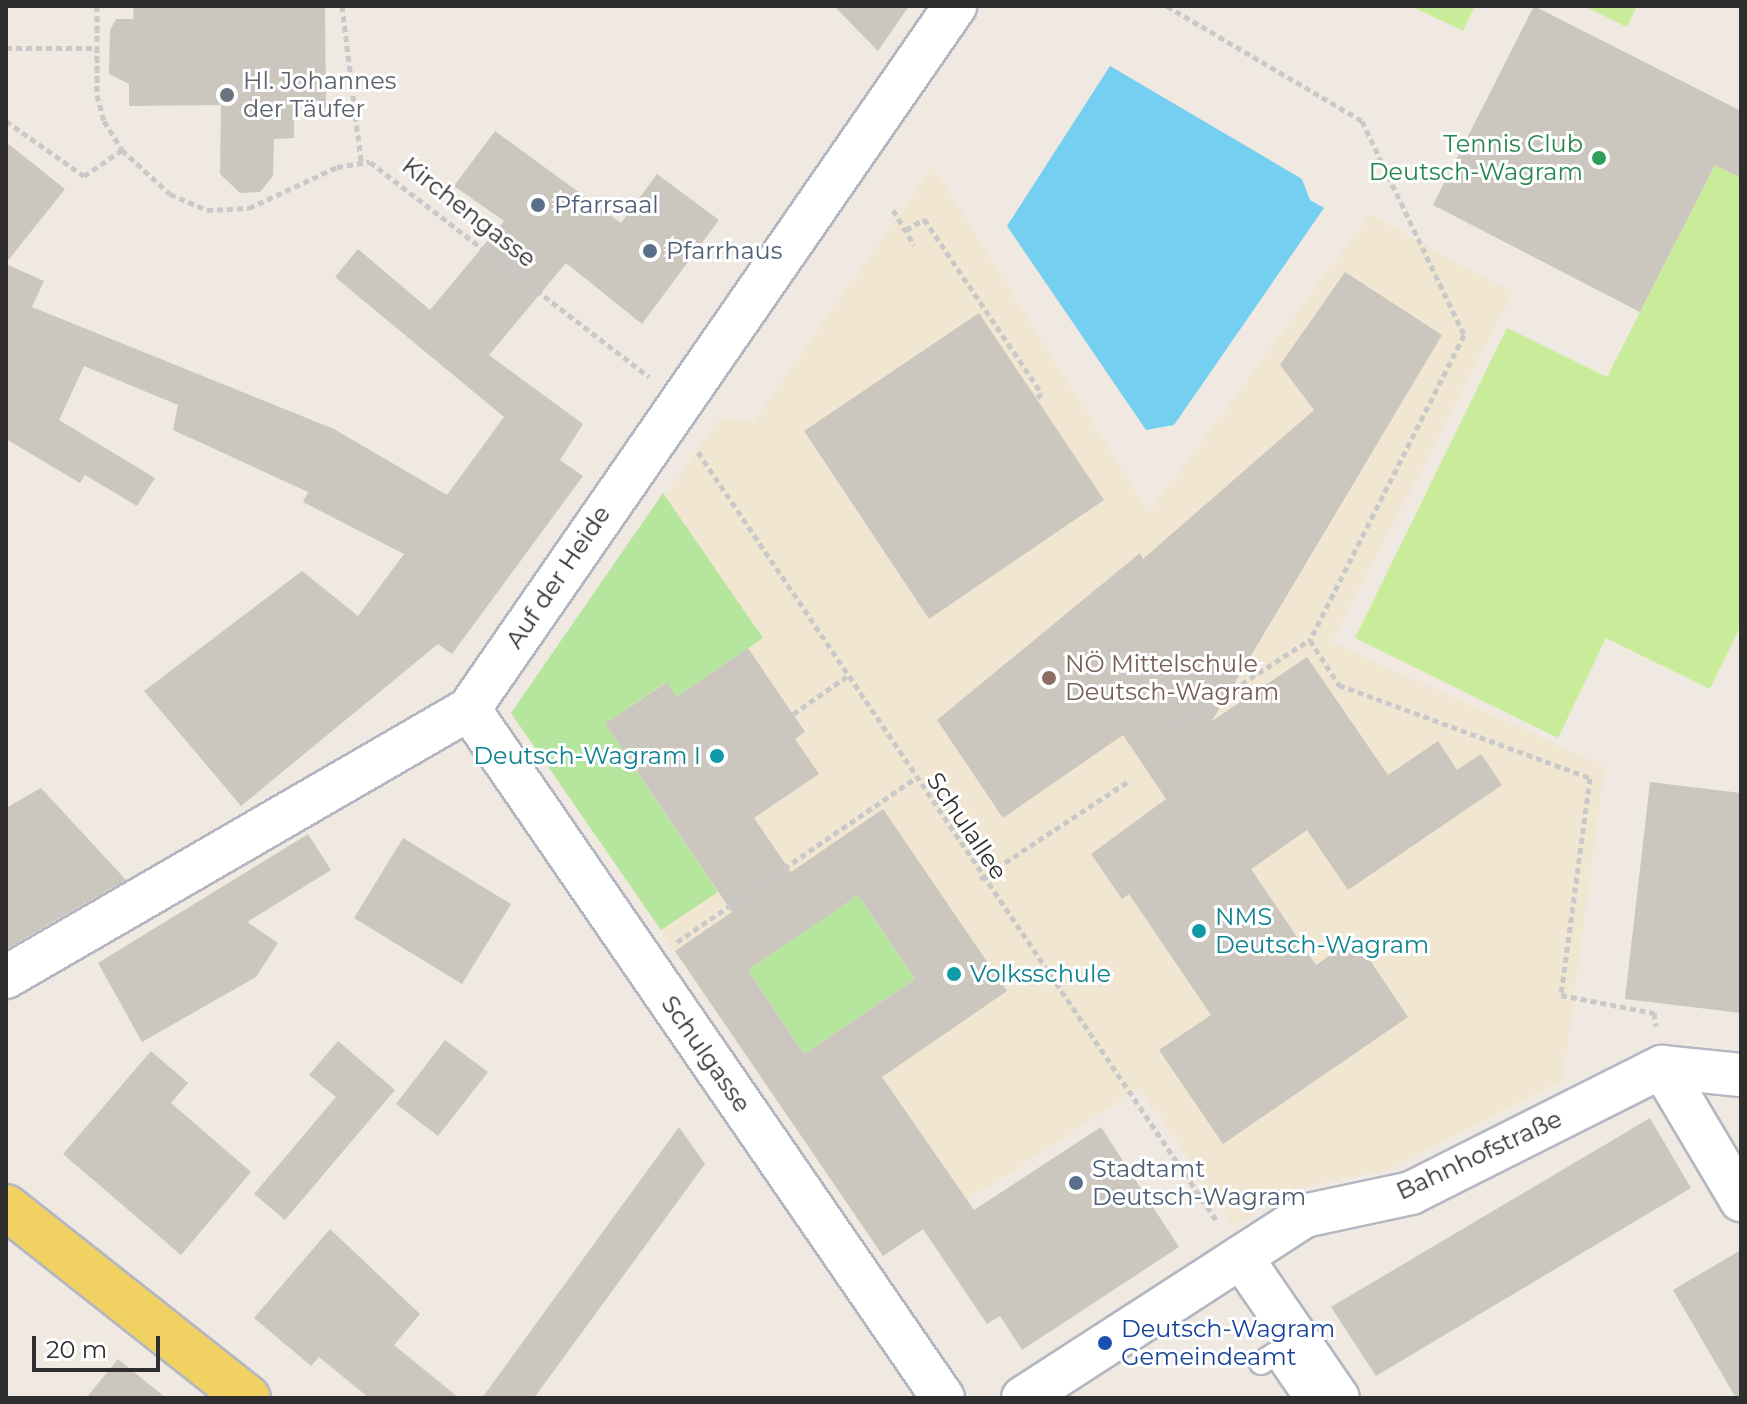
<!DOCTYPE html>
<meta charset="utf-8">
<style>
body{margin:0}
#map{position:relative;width:1747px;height:1404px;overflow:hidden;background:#efe9e1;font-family:Montserrat,sans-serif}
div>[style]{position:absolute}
.education>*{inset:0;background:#f0e6d1}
.green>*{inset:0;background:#b6e59e}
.pitch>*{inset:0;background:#c9ec9a}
.water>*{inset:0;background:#75cff0}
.building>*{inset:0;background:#cbc7bf}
.path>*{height:5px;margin-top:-2.5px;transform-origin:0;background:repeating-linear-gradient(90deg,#c9c9c9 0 6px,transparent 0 10px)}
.roads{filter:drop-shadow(2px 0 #b4b7c1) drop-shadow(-2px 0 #b4b7c1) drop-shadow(0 2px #b4b7c1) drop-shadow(0 -2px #b4b7c1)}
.lane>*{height:22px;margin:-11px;padding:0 11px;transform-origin:11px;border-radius:11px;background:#fff}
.street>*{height:42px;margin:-21px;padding:0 21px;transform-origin:21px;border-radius:21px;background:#fff}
.primary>*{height:44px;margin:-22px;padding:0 22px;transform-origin:22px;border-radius:22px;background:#f2d163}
.dots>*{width:22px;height:22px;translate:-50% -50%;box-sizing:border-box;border:4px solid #fff;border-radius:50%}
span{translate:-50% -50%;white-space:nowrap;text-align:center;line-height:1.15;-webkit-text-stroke:6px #fff;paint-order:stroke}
.worship-label{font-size:24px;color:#5b616d}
.left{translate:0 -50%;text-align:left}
.leisure-label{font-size:24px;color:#27864d}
.right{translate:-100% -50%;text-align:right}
.service-label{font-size:24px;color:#4e5e75}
.street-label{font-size:24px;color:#2e2e2e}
.education-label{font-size:24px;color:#785e54}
.culture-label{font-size:24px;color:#0d838f}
.transit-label{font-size:24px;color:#164399}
.frame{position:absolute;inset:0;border:8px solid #2e2e2e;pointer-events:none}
.scale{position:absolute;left:32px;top:1336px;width:128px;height:36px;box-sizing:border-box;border:4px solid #2e2e2e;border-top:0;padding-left:10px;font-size:24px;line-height:28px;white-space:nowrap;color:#2e2e2e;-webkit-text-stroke:6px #fff;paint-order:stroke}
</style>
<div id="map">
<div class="education">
<div style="clip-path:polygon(933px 166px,1149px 512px,1370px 214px,1513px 293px,1332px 642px,1605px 766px,1563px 1080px,1388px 1170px,1289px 1190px,1234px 1226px,1140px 1088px,883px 1256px,511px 713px,720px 418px,753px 422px)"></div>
</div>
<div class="green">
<div style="clip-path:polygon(663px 493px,763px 638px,676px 697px,666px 682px,605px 724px,718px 892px,661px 930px,511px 713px)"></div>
<div style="clip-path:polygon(858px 895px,915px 979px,804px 1054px,748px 970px)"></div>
</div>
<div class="pitch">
<div style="clip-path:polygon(1411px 6px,1475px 6px,1463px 31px)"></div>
<div style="clip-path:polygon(1584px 6px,1637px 6px,1627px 27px)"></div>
<div style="clip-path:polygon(1715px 165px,1741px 178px,1741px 625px,1710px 689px,1606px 638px,1558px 738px,1355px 638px,1507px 328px,1607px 377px)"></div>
</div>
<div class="water">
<div style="clip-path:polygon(1110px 66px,1302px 179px,1310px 200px,1324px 208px,1174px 425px,1146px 430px,1007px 226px)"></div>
</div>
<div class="building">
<div style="clip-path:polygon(134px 6px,325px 6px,326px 108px,294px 108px,294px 138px,274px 139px,273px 176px,260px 192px,240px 193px,220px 174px,221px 105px,129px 106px,129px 84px,109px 74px,110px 30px,116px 19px,133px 19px)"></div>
<div style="clip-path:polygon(834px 6px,909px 6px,878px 51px)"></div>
<div style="clip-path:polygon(1534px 6px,1741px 111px,1741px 178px,1715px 165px,1640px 312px,1433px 205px)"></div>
<div style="clip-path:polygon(495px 131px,621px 223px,657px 174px,719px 220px,642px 324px,566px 263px,489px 355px,583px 424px,560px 460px,583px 476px,452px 654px,438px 644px,241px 806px,144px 691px,302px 571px,358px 616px,404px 554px,303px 502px,308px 492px,173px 430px,178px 405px,84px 366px,59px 420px,155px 478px,137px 506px,85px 475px,80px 483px,6px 439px,6px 264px,44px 281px,32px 307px,334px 429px,447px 495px,504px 417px,335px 277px,358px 249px,430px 310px,504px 221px,454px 186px)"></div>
<div style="clip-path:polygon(6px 142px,65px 189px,6px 263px)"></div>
<div style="clip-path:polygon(1345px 272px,1442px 335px,1212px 721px,1307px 657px,1388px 775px,1438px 741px,1457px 770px,1481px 754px,1502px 785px,1348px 890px,1307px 830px,1251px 869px,1316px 965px,1355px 938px,1408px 1017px,1223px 1144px,1159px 1050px,1211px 1015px,1129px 894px,1122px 899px,1091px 854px,1166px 799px,1123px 735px,1003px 818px,937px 720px,1140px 553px,1143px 559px,1314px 410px,1280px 365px)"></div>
<div style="clip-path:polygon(979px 313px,1104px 500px,929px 619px,804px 431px)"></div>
<div style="clip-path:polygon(evenodd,748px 648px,805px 732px,795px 739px,819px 774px,754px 818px,791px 872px,883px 809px,1007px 991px,882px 1077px,974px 1210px,1101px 1127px,1179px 1247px,1022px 1350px,1000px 1316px,987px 1324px,923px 1229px,883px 1256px,675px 951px,732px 912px,605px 724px,667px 682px,676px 697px,748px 648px,858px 895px,915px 979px,804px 1054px,748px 970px,858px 895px)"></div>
<div style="clip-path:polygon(1650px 782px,1741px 793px,1741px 1013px,1625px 999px)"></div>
<div style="clip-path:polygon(41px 788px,126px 880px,6px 949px,6px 808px)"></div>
<div style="clip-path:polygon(308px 834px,331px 870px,247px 922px,278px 943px,256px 977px,142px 1042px,98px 963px)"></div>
<div style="clip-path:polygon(403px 838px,511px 904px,462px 984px,354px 918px)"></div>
<div style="clip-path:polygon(445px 1040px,488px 1072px,438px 1136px,396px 1104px)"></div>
<div style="clip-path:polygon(338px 1041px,395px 1090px,285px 1220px,254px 1194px,336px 1097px,309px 1075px)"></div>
<div style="clip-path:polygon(151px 1051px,188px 1083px,171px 1103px,251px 1172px,181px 1255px,63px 1154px)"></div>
<div style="clip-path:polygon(1650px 1118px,1691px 1188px,1376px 1376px,1331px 1307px)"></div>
<div style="clip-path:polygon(679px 1127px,705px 1164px,534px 1398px,482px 1398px)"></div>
<div style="clip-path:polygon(330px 1229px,420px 1314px,394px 1345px,459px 1398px,369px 1398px,319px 1357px,311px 1366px,254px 1318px)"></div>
<div style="clip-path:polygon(1741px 1250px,1741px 1398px,1736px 1398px,1673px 1290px)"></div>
<div style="clip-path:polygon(118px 1359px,166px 1398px,86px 1398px)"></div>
</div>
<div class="path">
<div style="left:97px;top:6px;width:89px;rotate:90deg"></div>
<div style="left:97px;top:95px;width:27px;rotate:75deg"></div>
<div style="left:104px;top:121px;width:34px;rotate:58deg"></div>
<div style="left:122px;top:150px;width:65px;rotate:42.5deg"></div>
<div style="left:170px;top:194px;width:40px;rotate:23.4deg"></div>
<div style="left:207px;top:210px;width:42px;rotate:-2.7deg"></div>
<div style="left:249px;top:208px;width:97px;rotate:-25deg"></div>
<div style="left:337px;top:167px;width:33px;rotate:-9deg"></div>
<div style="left:370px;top:162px;width:352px;rotate:37.6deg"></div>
<div style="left:342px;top:6px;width:156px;rotate:83deg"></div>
<div style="left:1167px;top:6px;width:226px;rotate:30.5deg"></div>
<div style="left:1362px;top:121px;width:237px;rotate:64.5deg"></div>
<div style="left:1464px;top:335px;width:342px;rotate:116.8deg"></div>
<div style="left:1310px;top:640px;width:54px;rotate:57.2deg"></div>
<div style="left:1339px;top:685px;width:268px;rotate:20.3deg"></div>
<div style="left:1590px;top:778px;width:219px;rotate:97.6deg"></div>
<div style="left:1561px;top:995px;width:95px;rotate:11deg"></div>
<div style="left:1654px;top:1013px;width:13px;rotate:81deg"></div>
<div style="left:6px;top:48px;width:88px"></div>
<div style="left:6px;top:121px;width:95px;rotate:35.2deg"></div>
<div style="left:84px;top:176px;width:46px;rotate:-34.4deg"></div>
<div style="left:893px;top:210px;width:41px;rotate:59deg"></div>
<div style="left:906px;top:230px;width:21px;rotate:-31deg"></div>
<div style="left:924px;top:219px;width:211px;rotate:56deg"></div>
<div style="left:1042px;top:394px;width:7px;rotate:146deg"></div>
<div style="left:698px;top:452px;width:930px;rotate:56deg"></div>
<div style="left:793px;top:714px;width:65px;rotate:-34.9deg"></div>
<div style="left:1166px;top:733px;width:171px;rotate:-33deg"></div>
<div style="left:980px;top:879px;width:180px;rotate:-33.4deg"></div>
<div style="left:677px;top:942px;width:288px;rotate:-34.5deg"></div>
</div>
<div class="roads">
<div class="lane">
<div style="left:1261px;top:1363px;width:17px;rotate:-33deg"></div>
<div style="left:1275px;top:1354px;width:53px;rotate:55.7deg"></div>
</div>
<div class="street">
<div style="left:469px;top:709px;width:836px;rotate:55.47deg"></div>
<div style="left:6px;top:977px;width:535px;rotate:-30.06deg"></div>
<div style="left:469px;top:709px;width:855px;rotate:-55.34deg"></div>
<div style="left:1662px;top:1067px;width:155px;rotate:59.3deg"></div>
<div style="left:1241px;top:1257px;width:171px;rotate:55.5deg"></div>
<div style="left:1023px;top:1398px;width:335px;rotate:-32.9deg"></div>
<div style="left:1304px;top:1216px;width:109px;rotate:-12.1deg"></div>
<div style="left:1411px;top:1193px;width:281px;rotate:-26.7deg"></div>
<div style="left:1662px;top:1067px;width:79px;rotate:5.8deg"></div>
</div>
<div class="primary">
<div style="left:6px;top:1207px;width:308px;rotate:38.3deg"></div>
</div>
</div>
<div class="dots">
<div style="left:227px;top:95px;background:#6b7280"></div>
<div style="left:1599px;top:158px;background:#2e9e5b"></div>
<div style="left:538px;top:205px;background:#5c6f8a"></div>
<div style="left:650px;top:251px;background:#5c6f8a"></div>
<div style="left:1049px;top:678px;background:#8d6e63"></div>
<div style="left:717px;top:756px;background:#0f9aa8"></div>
<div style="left:1199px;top:931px;background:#0f9aa8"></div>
<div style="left:954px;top:974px;background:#0f9aa8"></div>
<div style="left:1076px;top:1183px;background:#5c6f8a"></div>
<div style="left:1105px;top:1343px;background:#1a4fb4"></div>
</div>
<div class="worship-label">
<span class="left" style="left:243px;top:95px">Hl. Johannes<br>der Täufer</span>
</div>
<div class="leisure-label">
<span class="right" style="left:1583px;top:158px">Tennis Club<br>Deutsch-Wagram</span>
</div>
<div class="service-label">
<span class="left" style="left:554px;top:205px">Pfarrsaal</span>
<span class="left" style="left:666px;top:251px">Pfarrhaus</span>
<span class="left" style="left:1092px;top:1183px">Stadtamt<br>Deutsch-Wagram</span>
</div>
<div class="street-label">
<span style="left:469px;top:212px;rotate:38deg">Kirchengasse</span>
<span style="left:558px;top:577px;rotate:-56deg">Auf der Heide</span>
<span style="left:967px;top:826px;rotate:56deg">Schulallee</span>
<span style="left:706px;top:1054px;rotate:55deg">Schulgasse</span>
<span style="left:1479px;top:1155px;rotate:-25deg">Bahnhofstraße</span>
</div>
<div class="education-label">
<span class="left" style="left:1065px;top:678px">NÖ Mittelschule<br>Deutsch-Wagram</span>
</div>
<div class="culture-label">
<span class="right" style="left:701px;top:756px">Deutsch-Wagram I</span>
<span class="left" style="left:1215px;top:931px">NMS<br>Deutsch-Wagram</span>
<span class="left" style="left:970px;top:974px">Volksschule</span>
</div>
<div class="transit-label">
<span class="left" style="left:1121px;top:1343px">Deutsch-Wagram<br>Gemeindeamt</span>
</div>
<div class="frame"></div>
<div class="scale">20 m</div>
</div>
